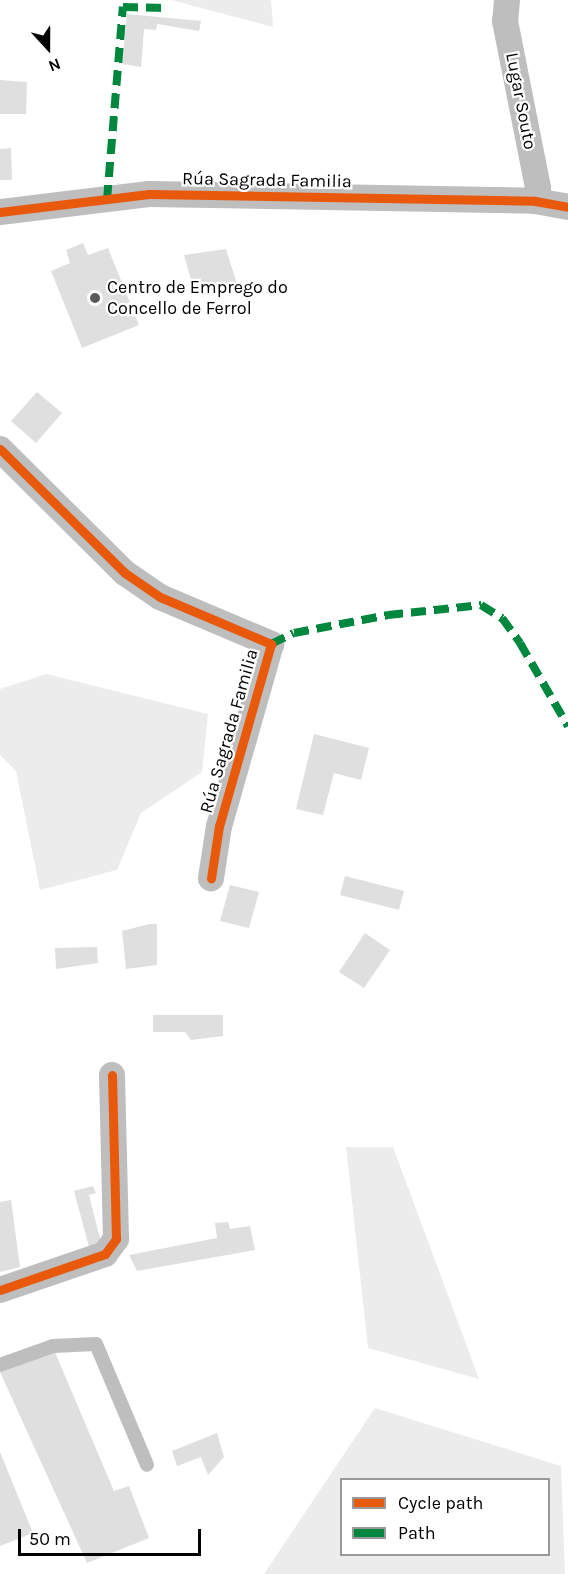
<!DOCTYPE html>
<meta charset="utf-8">
<style>
body{margin:0}
#map{position:relative;width:568px;height:1574px;overflow:hidden;background:#fff;font-family:Karla,sans-serif}
div>[style]{position:absolute}
.green>*{inset:0;background:#ececec}
.building>*{inset:0;background:#dfdfdf}
.service>*{height:14px;margin:-7px;padding:0 7px;transform-origin:7px;border-radius:7px;background:#bebebe}
.minor>*{height:26px;margin:-13px;padding:0 13px;transform-origin:13px;border-radius:13px;background:#bebebe}
.quiet>*{height:8px;margin-top:-4px;transform-origin:0;background:repeating-linear-gradient(90deg,#00873e 0 15px,transparent 0 23px)}
.cycleway>*{height:9px;margin:-4.5px;padding:0 4.5px;transform-origin:4.5px;border-radius:4.5px;background:#e8590c}
.dots>*{width:16px;height:16px;translate:-50% -50%;box-sizing:border-box;border:3px solid #fff;border-radius:50%}
span{translate:-50% -50%;white-space:nowrap;text-align:center;line-height:1.15;-webkit-text-stroke:4.5px #fff;paint-order:stroke}
.street-label{font-size:18px;color:#000}
.poi-label{font-size:18px;color:#000}
.left{translate:0 -50%;text-align:left}
.legend{position:absolute;left:340px;top:1478px;width:210px;height:78px;box-sizing:border-box;background:#fff;border:2px solid #999;margin:0;padding:8px 10px;list-style:none;font-size:18px;color:#000}
.legend li{display:flex;align-items:center;gap:12px;height:30px}
.legend b{width:30px;border:2px solid #999}
.north{position:absolute;left:18px;top:18px;width:60px;height:60px;-webkit-text-stroke:4px #fff;paint-order:stroke;rotate:159deg;font-size:16px;font-weight:700;line-height:24px;text-align:center;color:#000}
.north::after{content:'';display:block;margin:auto;width:21px;height:27px;background:#000;clip-path:polygon(50% 0,100% 100%,50% 72%,0 100%)}
.scale{position:absolute;left:18px;top:1529px;width:183px;height:27px;box-sizing:border-box;border:3px solid #000;border-top:0;padding-left:8px;font-size:18px;line-height:21px;white-space:nowrap;color:#000;-webkit-text-stroke:4px #fff;paint-order:stroke}
</style>
<div id="map">
<div class="green">
<div style="clip-path:polygon(171px 0,271px 0,273px 27px)"></div>
<div style="clip-path:polygon(46px 674px,208px 714px,202px 772px,141px 813px,117px 870px,40px 890px,16px 771px,0 755px,0 689px)"></div>
<div style="clip-path:polygon(346px 1147px,393px 1147px,479px 1379px,368px 1348px)"></div>
<div style="clip-path:polygon(evenodd,375px 1408px,561px 1466px,565px 1574px,264px 1574px,375px 1408px,342px 1480px,548px 1480px,548px 1554px,342px 1554px,342px 1480px)"></div>
</div>
<div class="building">
<div style="clip-path:polygon(127px 14px,201px 21px,199px 31px,157px 24px,156px 30px,144px 29px,141px 67px,122px 64px)"></div>
<div style="clip-path:polygon(0 80px,27px 82px,26px 114px,0 114px)"></div>
<div style="clip-path:polygon(11px 148px,12px 180px,0 180px,0 149px)"></div>
<div style="clip-path:polygon(83px 243px,88px 255px,108px 248px,139px 325px,82px 348px,51px 271px,70px 263px,66px 250px)"></div>
<div style="clip-path:polygon(226px 249px,237px 284px,194px 291px,184px 255px)"></div>
<div style="clip-path:polygon(37px 392px,62px 413px,36px 443px,11px 421px)"></div>
<div style="clip-path:polygon(314px 734px,369px 748px,361px 780px,334px 773px,323px 815px,296px 809px)"></div>
<div style="clip-path:polygon(345px 876px,404px 891px,399px 910px,340px 895px)"></div>
<div style="clip-path:polygon(230px 885px,259px 892px,249px 928px,220px 921px)"></div>
<div style="clip-path:polygon(149px 924px,157px 924px,157px 965px,126px 969px,122px 931px)"></div>
<div style="clip-path:polygon(365px 933px,390px 950px,364px 988px,339px 972px)"></div>
<div style="clip-path:polygon(97px 947px,98px 963px,56px 969px,55px 948px)"></div>
<div style="clip-path:polygon(153px 1015px,223px 1015px,223px 1036px,191px 1040px,185px 1032px,153px 1032px)"></div>
<div style="clip-path:polygon(93px 1186px,96px 1193px,89px 1195px,101px 1242px,89px 1247px,74px 1191px)"></div>
<div style="clip-path:polygon(11px 1200px,20px 1267px,0 1272px,0 1202px)"></div>
<div style="clip-path:polygon(228px 1222px,230px 1229px,250px 1226px,255px 1250px,137px 1271px,129px 1255px,217px 1238px,215px 1223px)"></div>
<div style="clip-path:polygon(54px 1350px,114px 1491px,129px 1486px,149px 1538px,87px 1563px,0 1372px)"></div>
<div style="clip-path:polygon(217px 1433px,224px 1457px,208px 1475px,201px 1457px,177px 1466px,172px 1451px)"></div>
<div style="clip-path:polygon(0 1452px,33px 1533px,0 1546px)"></div>
</div>
<div class="service">
<div style="left:0;top:1365px;width:56px;rotate:-19.7deg"></div>
<div style="left:53px;top:1346px;width:43px;rotate:-2.7deg"></div>
<div style="left:96px;top:1344px;width:131px;rotate:67.1deg"></div>
</div>
<div class="minor">
<div style="left:507px;top:0;width:21px;rotate:95deg"></div>
<div style="left:505px;top:21px;width:170px;rotate:78.8deg"></div>
<div style="left:538px;top:188px;width:13px;rotate:103deg"></div>
<div style="left:0;top:212px;width:150px;rotate:-6.9deg"></div>
<div style="left:149px;top:194px;width:386px;rotate:1deg"></div>
<div style="left:535px;top:201px;width:34px;rotate:10deg"></div>
<div style="left:0;top:449px;width:176px;rotate:44.8deg"></div>
<div style="left:125px;top:573px;width:42px;rotate:34.4deg"></div>
<div style="left:160px;top:597px;width:121px;rotate:22.9deg"></div>
<div style="left:271px;top:644px;width:189px;rotate:105.9deg"></div>
<div style="left:219px;top:826px;width:53px;rotate:98.7deg"></div>
<div style="left:0;top:1290px;width:111px;rotate:-18.9deg"></div>
<div style="left:105px;top:1254px;width:19px;rotate:-54deg"></div>
<div style="left:116px;top:1239px;width:164px;rotate:-91.4deg"></div>
</div>
<div class="quiet">
<div style="left:107px;top:200px;width:194px;rotate:-85.3deg"></div>
<div style="left:123px;top:7px;width:43px;rotate:1.3deg"></div>
<div style="left:271px;top:644px;width:25px;rotate:-26deg"></div>
<div style="left:294px;top:633px;width:96px;rotate:-10.8deg"></div>
<div style="left:388px;top:615px;width:94px;rotate:-6.1deg"></div>
<div style="left:481px;top:605px;width:25px;rotate:32deg"></div>
<div style="left:502px;top:618px;width:31px;rotate:54deg"></div>
<div style="left:520px;top:643px;width:96px;rotate:60deg"></div>
</div>
<div class="cycleway">
<div style="left:0;top:212px;width:150px;rotate:-6.9deg"></div>
<div style="left:149px;top:194px;width:386px;rotate:1deg"></div>
<div style="left:535px;top:201px;width:34px;rotate:10deg"></div>
<div style="left:0;top:449px;width:176px;rotate:44.8deg"></div>
<div style="left:125px;top:573px;width:42px;rotate:34.4deg"></div>
<div style="left:160px;top:597px;width:121px;rotate:22.9deg"></div>
<div style="left:271px;top:644px;width:189px;rotate:105.9deg"></div>
<div style="left:219px;top:826px;width:53px;rotate:98.7deg"></div>
<div style="left:0;top:1290px;width:111px;rotate:-18.9deg"></div>
<div style="left:105px;top:1254px;width:19px;rotate:-54deg"></div>
<div style="left:116px;top:1239px;width:164px;rotate:-91.4deg"></div>
</div>
<div class="dots">
<div style="left:95px;top:298px;background:#595959"></div>
</div>
<div class="street-label">
<span style="left:521px;top:101px;rotate:79deg">Lugar Souto</span>
<span style="left:267px;top:180px;rotate:1deg">Rúa Sagrada Familia</span>
<span style="left:229px;top:731px;rotate:-74deg">Rúa Sagrada Familia</span>
</div>
<div class="poi-label">
<span class="left" style="left:107px;top:298px">Centro de Emprego do<br>Concello de Ferrol</span>
</div>
<ul class="legend">
<li><b style="height:8px;background:#e8590c"></b>Cycle path</li>
<li><b style="height:8px;background:#00873e"></b>Path</li>
</ul>
<div class="north">N</div>
<div class="scale">50 m</div>
</div>
